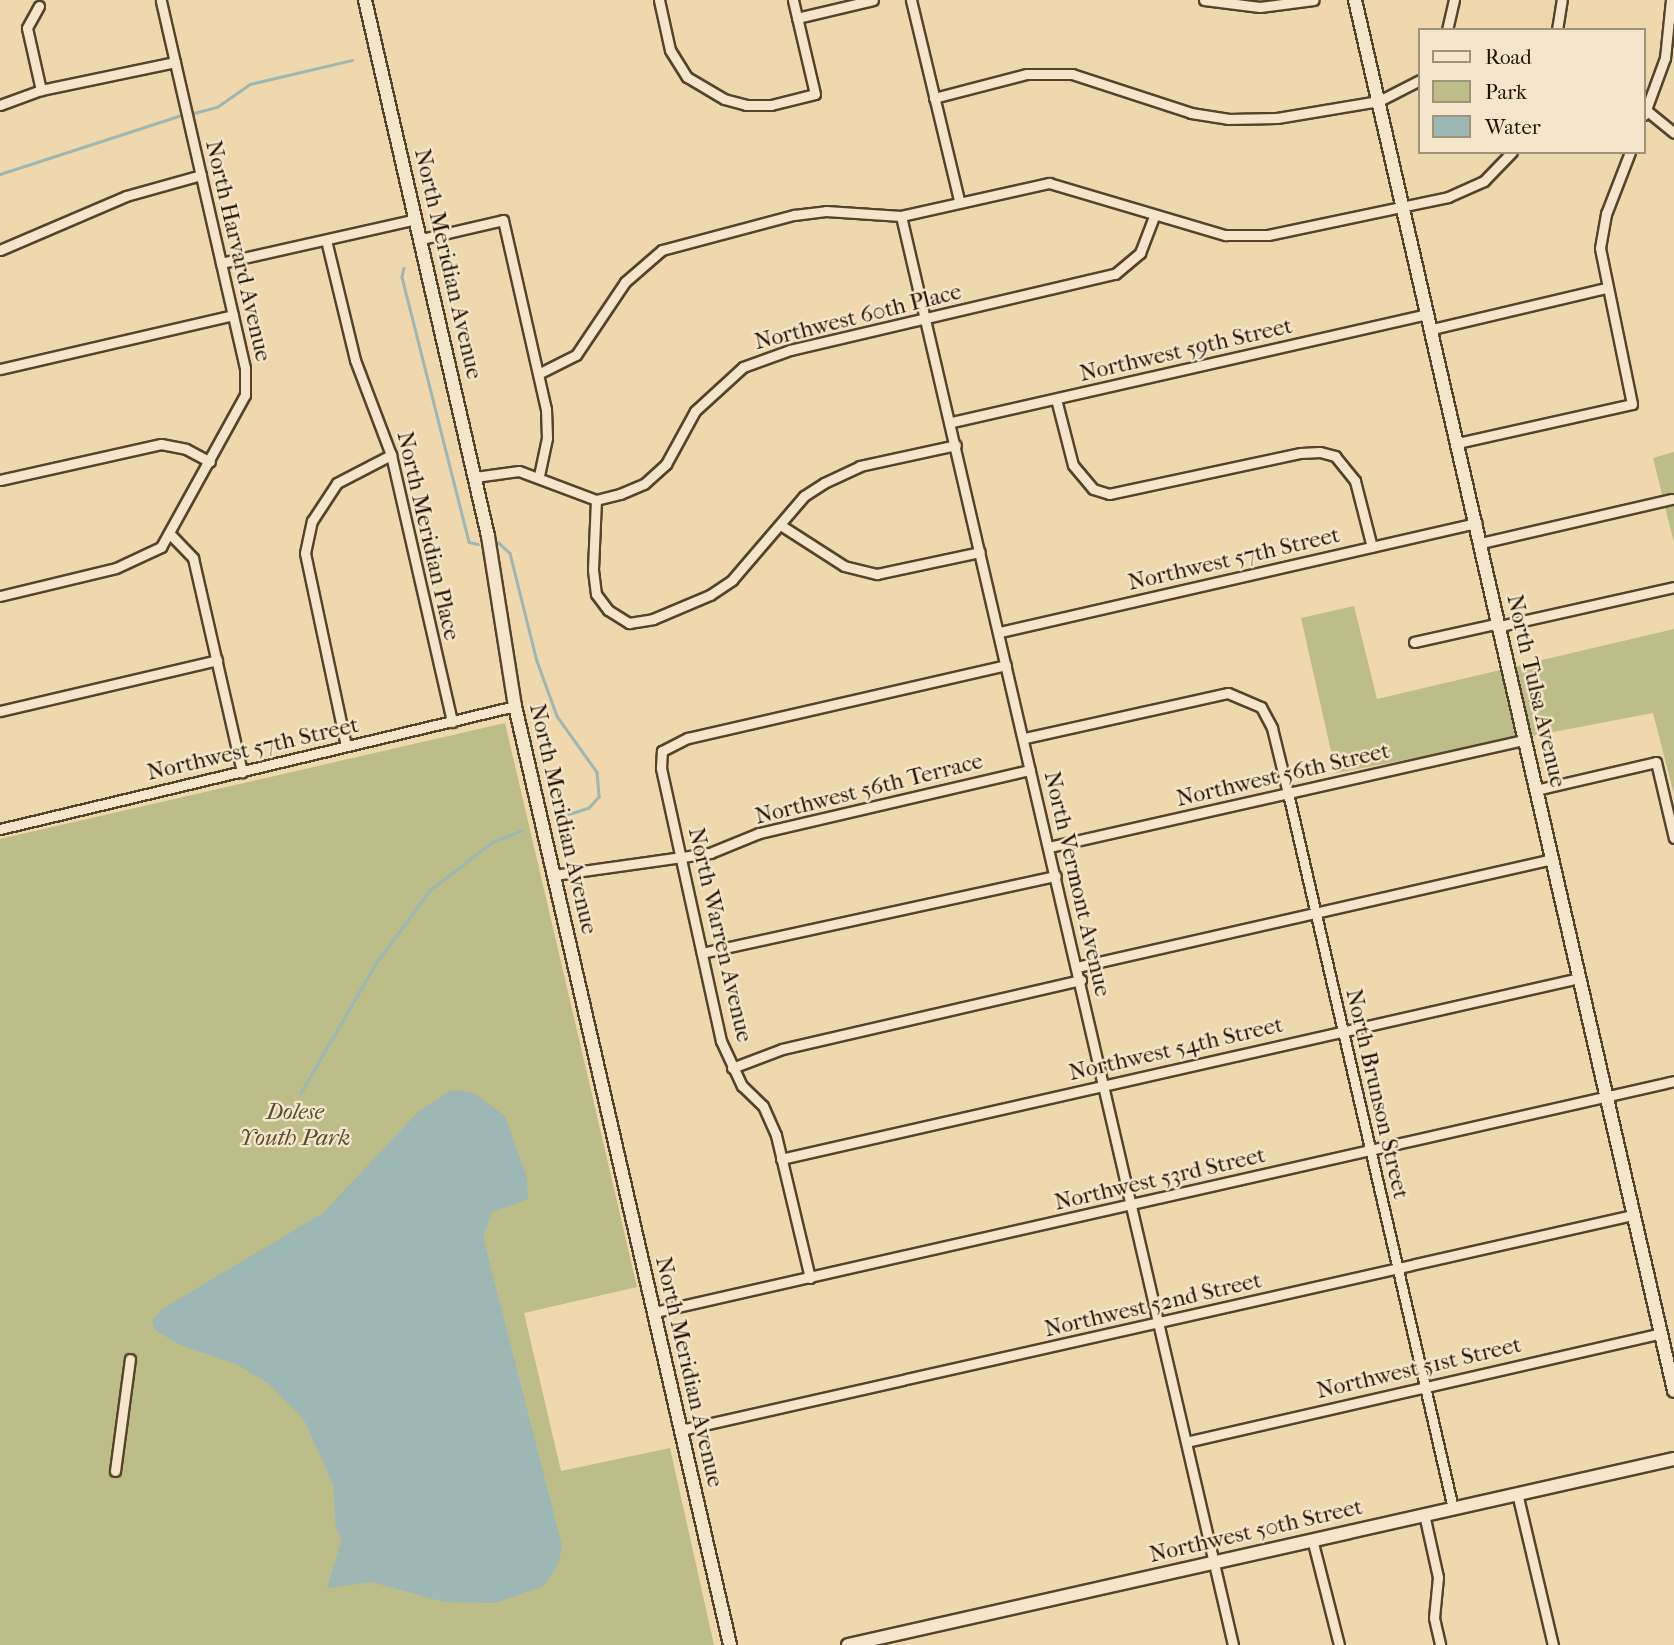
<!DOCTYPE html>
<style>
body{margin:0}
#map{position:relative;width:1674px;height:1645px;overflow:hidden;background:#efd7ae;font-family:"IM FELL French Canon",serif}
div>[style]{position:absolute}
.green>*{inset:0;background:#bcbd88}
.water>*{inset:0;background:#9db7b4}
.stream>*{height:2.5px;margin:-1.25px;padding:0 1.25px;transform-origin:1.25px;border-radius:1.25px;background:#9db7b4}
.roads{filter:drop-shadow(2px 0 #54442c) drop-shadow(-2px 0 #54442c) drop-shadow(0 2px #54442c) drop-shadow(0 -2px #54442c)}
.street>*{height:9px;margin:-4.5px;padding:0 4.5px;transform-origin:4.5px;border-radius:4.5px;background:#f5e5ca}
.secondary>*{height:12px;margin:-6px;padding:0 6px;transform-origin:6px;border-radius:6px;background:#f5e5ca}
span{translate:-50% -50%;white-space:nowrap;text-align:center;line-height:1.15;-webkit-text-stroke:5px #f5e5ca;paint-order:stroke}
.street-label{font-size:23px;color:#211301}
.park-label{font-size:23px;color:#574e30;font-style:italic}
.legend{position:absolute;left:1418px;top:28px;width:228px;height:126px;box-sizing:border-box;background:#f5e5ca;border:2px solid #a0917a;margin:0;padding:9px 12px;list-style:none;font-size:21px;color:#211301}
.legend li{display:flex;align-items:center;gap:14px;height:35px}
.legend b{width:35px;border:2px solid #a0917a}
</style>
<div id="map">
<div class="green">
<div style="clip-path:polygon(1674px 452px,1674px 543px,1653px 458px)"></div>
<div style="clip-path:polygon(1354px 606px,1377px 699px,1674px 629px,1674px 794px,1653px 713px,1336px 773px,1301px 618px)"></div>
<div style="clip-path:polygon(505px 723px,637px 1287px,524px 1313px,561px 1471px,670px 1448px,714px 1645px,0 1645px,0 839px)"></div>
</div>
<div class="water">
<div style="clip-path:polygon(451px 1090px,474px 1093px,505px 1116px,527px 1178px,528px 1199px,492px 1212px,483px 1237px,562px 1546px,559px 1562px,544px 1586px,495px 1603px,444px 1602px,372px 1582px,327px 1588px,342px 1539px,336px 1529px,333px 1484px,304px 1420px,269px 1384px,238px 1365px,178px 1344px,155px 1330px,152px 1322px,162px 1309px,323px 1213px,418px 1112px)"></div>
</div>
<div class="stream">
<div style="left:194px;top:113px;width:24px;rotate:-15deg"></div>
<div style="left:217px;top:107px;width:40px;rotate:-34.9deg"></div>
<div style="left:250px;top:84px;width:105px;rotate:-13.2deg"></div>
<div style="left:0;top:174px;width:188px;rotate:-18deg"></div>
<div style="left:404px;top:268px;width:9px;rotate:103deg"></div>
<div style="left:402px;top:277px;width:273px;rotate:75.8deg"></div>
<div style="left:469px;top:542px;width:9px;rotate:13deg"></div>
<div style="left:498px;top:542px;width:16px;rotate:43deg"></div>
<div style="left:510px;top:553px;width:111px;rotate:76deg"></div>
<div style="left:537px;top:661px;width:59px;rotate:70deg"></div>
<div style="left:557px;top:716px;width:69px;rotate:54.5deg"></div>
<div style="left:597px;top:772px;width:25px;rotate:85deg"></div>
<div style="left:599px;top:797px;width:15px;rotate:132deg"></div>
<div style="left:589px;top:808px;width:32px;rotate:162deg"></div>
<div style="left:300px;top:1094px;width:151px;rotate:-59.9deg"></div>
<div style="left:376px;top:963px;width:91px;rotate:-53.5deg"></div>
<div style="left:430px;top:890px;width:78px;rotate:-37.7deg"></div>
<div style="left:492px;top:842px;width:31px;rotate:-21deg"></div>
</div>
<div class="roads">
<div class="street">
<div style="left:659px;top:0;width:51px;rotate:77.6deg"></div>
<div style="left:670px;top:50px;width:32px;rotate:58deg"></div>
<div style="left:687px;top:77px;width:43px;rotate:30.7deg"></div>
<div style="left:724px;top:99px;width:23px;rotate:15deg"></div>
<div style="left:746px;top:105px;width:25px"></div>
<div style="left:771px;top:105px;width:45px;rotate:-14deg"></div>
<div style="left:815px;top:94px;width:97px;rotate:-103.2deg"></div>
<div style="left:911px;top:0;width:206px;rotate:76.5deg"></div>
<div style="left:1204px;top:0;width:56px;rotate:7.1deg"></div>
<div style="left:1260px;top:7px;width:54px;rotate:-7.4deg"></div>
<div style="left:39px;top:6px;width:25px;rotate:119deg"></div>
<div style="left:27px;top:28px;width:64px;rotate:77.3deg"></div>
<div style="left:797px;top:18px;width:78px;rotate:-13.3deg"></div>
<div style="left:1447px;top:30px;width:31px;rotate:-77deg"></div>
<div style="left:1557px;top:30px;width:30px;rotate:-81deg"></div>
<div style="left:934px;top:98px;width:96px;rotate:-14.5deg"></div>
<div style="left:1027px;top:74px;width:45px"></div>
<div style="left:1072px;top:74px;width:125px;rotate:18.1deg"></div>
<div style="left:1191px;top:113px;width:37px;rotate:9deg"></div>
<div style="left:1228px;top:119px;width:49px;rotate:-1.2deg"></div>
<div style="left:1277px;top:118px;width:103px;rotate:-9.5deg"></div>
<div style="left:1379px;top:101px;width:46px;rotate:-27.1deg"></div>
<div style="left:0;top:105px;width:44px;rotate:-20.1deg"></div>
<div style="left:41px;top:90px;width:137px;rotate:-11.8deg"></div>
<div style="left:1646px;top:110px;width:36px;rotate:39deg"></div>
<div style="left:1644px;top:115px;width:61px;rotate:-69.8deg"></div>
<div style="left:1665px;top:58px;width:58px;rotate:-84.1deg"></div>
<div style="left:901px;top:216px;width:1467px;rotate:76.92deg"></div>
<div style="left:421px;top:239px;width:84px;rotate:-13deg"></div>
<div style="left:503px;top:220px;width:194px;rotate:77.2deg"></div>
<div style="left:546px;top:409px;width:29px;rotate:88deg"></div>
<div style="left:547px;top:438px;width:38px;rotate:102deg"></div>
<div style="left:326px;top:240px;width:123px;rotate:76.4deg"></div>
<div style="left:355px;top:360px;width:102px;rotate:69.2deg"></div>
<div style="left:391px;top:455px;width:274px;rotate:77.1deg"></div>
<div style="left:0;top:250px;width:137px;rotate:-23.2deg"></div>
<div style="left:126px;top:196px;width:78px;rotate:-15.6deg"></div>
<div style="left:221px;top:263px;width:200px;rotate:-12.7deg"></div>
<div style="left:1432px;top:329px;width:179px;rotate:-13.3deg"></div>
<div style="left:0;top:369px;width:239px;rotate:-13deg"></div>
<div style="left:540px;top:373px;width:40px;rotate:-26.6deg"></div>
<div style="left:576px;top:355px;width:88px;rotate:-56.1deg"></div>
<div style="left:625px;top:282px;width:49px;rotate:-40.9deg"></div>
<div style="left:662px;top:250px;width:137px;rotate:-14.9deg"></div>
<div style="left:794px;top:215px;width:32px;rotate:-7deg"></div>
<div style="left:826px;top:211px;width:75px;rotate:3.8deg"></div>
<div style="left:901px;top:216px;width:152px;rotate:-12.6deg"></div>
<div style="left:1049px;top:183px;width:184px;rotate:16.5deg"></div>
<div style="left:1225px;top:235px;width:43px"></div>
<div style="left:1268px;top:235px;width:184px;rotate:-11.9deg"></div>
<div style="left:1448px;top:197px;width:39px;rotate:-24deg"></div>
<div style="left:1484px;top:181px;width:40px;rotate:-46deg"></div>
<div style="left:1056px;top:399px;width:68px;rotate:75.6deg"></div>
<div style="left:1073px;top:465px;width:31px;rotate:50deg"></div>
<div style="left:1093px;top:489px;width:17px;rotate:17deg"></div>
<div style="left:1109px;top:494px;width:196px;rotate:-12.1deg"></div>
<div style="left:1301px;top:453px;width:19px;rotate:-3deg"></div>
<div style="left:1320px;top:452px;width:16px;rotate:15deg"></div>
<div style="left:1335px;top:456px;width:32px;rotate:51deg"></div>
<div style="left:1355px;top:481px;width:68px;rotate:75.6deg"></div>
<div style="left:952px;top:422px;width:488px;rotate:-12.8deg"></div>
<div style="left:1458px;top:443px;width:178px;rotate:-12.6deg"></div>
<div style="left:1632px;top:404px;width:159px;rotate:-101.6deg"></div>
<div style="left:1600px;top:248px;width:35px;rotate:-80deg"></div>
<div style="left:1606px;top:214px;width:66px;rotate:-68.8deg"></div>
<div style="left:475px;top:477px;width:44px;rotate:-7.8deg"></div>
<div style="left:519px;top:471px;width:82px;rotate:20.6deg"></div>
<div style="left:596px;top:500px;width:25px;rotate:-14deg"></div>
<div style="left:620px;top:494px;width:26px;rotate:-23deg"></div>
<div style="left:644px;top:484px;width:30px;rotate:-42deg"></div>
<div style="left:666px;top:464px;width:60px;rotate:-61.3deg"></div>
<div style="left:695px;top:411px;width:65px;rotate:-42.5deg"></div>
<div style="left:743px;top:367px;width:50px;rotate:-19.9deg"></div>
<div style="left:790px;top:350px;width:334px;rotate:-13.2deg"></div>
<div style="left:1115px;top:274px;width:33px;rotate:-40deg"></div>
<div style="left:1140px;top:253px;width:40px;rotate:-69deg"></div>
<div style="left:0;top:480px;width:165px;rotate:-12.6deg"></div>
<div style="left:161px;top:444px;width:25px;rotate:11deg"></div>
<div style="left:186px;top:449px;width:27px;rotate:28deg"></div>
<div style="left:596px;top:500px;width:70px;rotate:92.5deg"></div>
<div style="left:593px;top:570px;width:24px;rotate:83deg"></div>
<div style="left:596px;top:594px;width:20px;rotate:53deg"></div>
<div style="left:608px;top:610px;width:25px;rotate:32deg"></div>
<div style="left:629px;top:623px;width:24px;rotate:-9deg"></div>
<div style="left:653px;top:619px;width:62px;rotate:-22.8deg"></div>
<div style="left:710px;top:595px;width:27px;rotate:-34deg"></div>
<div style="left:732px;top:580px;width:111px;rotate:-49.4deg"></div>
<div style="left:804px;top:496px;width:24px;rotate:-33deg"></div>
<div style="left:824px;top:483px;width:40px;rotate:-25deg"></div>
<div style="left:860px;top:466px;width:98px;rotate:-12.3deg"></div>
<div style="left:782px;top:526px;width:74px;rotate:32.8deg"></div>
<div style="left:844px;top:566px;width:34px;rotate:14deg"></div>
<div style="left:877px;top:574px;width:105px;rotate:-12.1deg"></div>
<div style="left:169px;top:533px;width:35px;rotate:46deg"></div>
<div style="left:193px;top:558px;width:220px;rotate:77.1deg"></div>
<div style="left:1481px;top:543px;width:196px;rotate:-13deg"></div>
<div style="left:0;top:596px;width:119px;rotate:-13.6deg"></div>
<div style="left:116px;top:568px;width:50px;rotate:-25deg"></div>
<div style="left:161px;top:547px;width:174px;rotate:-61.1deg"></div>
<div style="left:245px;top:395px;width:27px;rotate:-90deg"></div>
<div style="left:245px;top:368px;width:377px;rotate:-102.9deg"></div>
<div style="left:1500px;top:626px;width:178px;rotate:-12.6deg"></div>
<div style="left:1000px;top:632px;width:489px;rotate:-12.9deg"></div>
<div style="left:1414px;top:642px;width:87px;rotate:-12.6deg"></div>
<div style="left:0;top:711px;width:223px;rotate:-13.2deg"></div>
<div style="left:1025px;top:738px;width:208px;rotate:-12.5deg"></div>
<div style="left:1228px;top:693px;width:36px;rotate:23deg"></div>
<div style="left:1261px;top:707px;width:24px;rotate:62deg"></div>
<div style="left:1272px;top:728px;width:67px;rotate:76.2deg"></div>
<div style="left:1288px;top:793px;width:734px;rotate:77.01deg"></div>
<div style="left:346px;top:746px;width:197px;rotate:-102deg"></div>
<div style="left:305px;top:553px;width:33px;rotate:-78deg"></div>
<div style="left:312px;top:521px;width:45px;rotate:-56.7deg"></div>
<div style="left:337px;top:483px;width:61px;rotate:-27.4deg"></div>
<div style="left:1536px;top:790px;width:123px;rotate:-13.1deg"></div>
<div style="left:1656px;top:762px;width:78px;rotate:76.7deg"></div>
<div style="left:0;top:829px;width:529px;rotate:-13.43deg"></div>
<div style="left:1049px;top:847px;width:488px;rotate:-12.7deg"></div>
<div style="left:554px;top:875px;width:158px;rotate:-8deg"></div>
<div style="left:710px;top:853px;width:53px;rotate:-22.2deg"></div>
<div style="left:759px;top:833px;width:278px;rotate:-13.1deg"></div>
<div style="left:702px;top:953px;width:362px;rotate:-12.3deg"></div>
<div style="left:1077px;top:967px;width:487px;rotate:-12.8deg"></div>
<div style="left:732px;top:1068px;width:53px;rotate:-20.8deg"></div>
<div style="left:782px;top:1049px;width:307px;rotate:-13deg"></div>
<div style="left:781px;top:1159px;width:818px;rotate:-12.78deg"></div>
<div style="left:810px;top:1278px;width:147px;rotate:-103.4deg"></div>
<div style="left:776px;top:1135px;width:32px;rotate:-114deg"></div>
<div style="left:763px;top:1106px;width:29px;rotate:-136deg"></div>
<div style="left:742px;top:1086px;width:50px;rotate:-115deg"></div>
<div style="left:721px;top:1041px;width:280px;rotate:-102.4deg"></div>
<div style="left:661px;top:768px;width:17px;rotate:-87deg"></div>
<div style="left:662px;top:751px;width:29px;rotate:-27deg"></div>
<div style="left:688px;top:738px;width:326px;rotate:-12.9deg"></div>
<div style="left:655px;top:1312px;width:1045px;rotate:-12.77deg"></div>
<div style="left:681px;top:1430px;width:976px;rotate:-12.73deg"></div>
<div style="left:1186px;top:1442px;width:487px;rotate:-12.9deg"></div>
<div style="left:115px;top:1471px;width:113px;rotate:-82.4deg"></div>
<div style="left:1517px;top:1493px;width:156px;rotate:76.7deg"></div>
<div style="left:1424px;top:1514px;width:65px;rotate:77.5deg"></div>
<div style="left:1438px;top:1577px;width:41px;rotate:95.6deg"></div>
<div style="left:1434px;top:1618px;width:28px;rotate:77deg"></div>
<div style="left:1312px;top:1539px;width:109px;rotate:75.7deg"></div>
</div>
<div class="secondary">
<div style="left:365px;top:0;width:550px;rotate:77.08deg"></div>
<div style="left:488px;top:536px;width:172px;rotate:81deg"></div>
<div style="left:515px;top:706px;width:963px;rotate:77.1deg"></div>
<div style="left:1355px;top:0;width:1427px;rotate:77.08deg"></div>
<div style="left:848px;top:1645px;width:847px;rotate:-12.69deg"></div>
</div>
</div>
<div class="street-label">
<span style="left:238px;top:251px;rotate:77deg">North Harvard Avenue</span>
<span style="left:448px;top:264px;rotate:77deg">North Meridian Avenue</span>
<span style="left:858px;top:317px;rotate:-14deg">Northwest 60th Place</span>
<span style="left:1186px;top:350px;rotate:-13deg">Northwest 59th Street</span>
<span style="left:428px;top:536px;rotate:77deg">North Meridian Place</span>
<span style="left:1234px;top:559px;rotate:-13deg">Northwest 57th Street</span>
<span style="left:1536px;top:691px;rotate:77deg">North Tulsa Avenue</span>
<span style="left:253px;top:749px;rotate:-13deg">Northwest 57th Street</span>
<span style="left:1283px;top:775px;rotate:-13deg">Northwest 56th Street</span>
<span style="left:869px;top:789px;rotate:-14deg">Northwest 56th Terrace</span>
<span style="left:563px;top:819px;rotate:77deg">North Meridian Avenue</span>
<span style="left:1077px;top:884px;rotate:77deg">North Vermont Avenue</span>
<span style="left:720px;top:935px;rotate:77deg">North Warren Avenue</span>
<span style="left:1176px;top:1049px;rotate:-13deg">Northwest 54th Street</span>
<span style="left:1377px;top:1094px;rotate:77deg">North Brunson Street</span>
<span style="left:1160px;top:1179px;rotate:-13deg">Northwest 53rd Street</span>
<span style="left:1153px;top:1305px;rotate:-13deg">Northwest 52nd Street</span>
<span style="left:1419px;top:1368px;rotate:-13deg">Northwest 51st Street</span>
<span style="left:689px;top:1372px;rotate:77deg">North Meridian Avenue</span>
<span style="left:1256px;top:1531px;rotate:-13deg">Northwest 50th Street</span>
</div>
<div class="park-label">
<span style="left:295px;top:1125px">Dolese<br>Youth Park</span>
</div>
<ul class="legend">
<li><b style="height:9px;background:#f5e5ca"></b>Road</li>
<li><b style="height:19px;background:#bcbd88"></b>Park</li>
<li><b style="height:19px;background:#9db7b4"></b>Water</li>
</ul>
</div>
